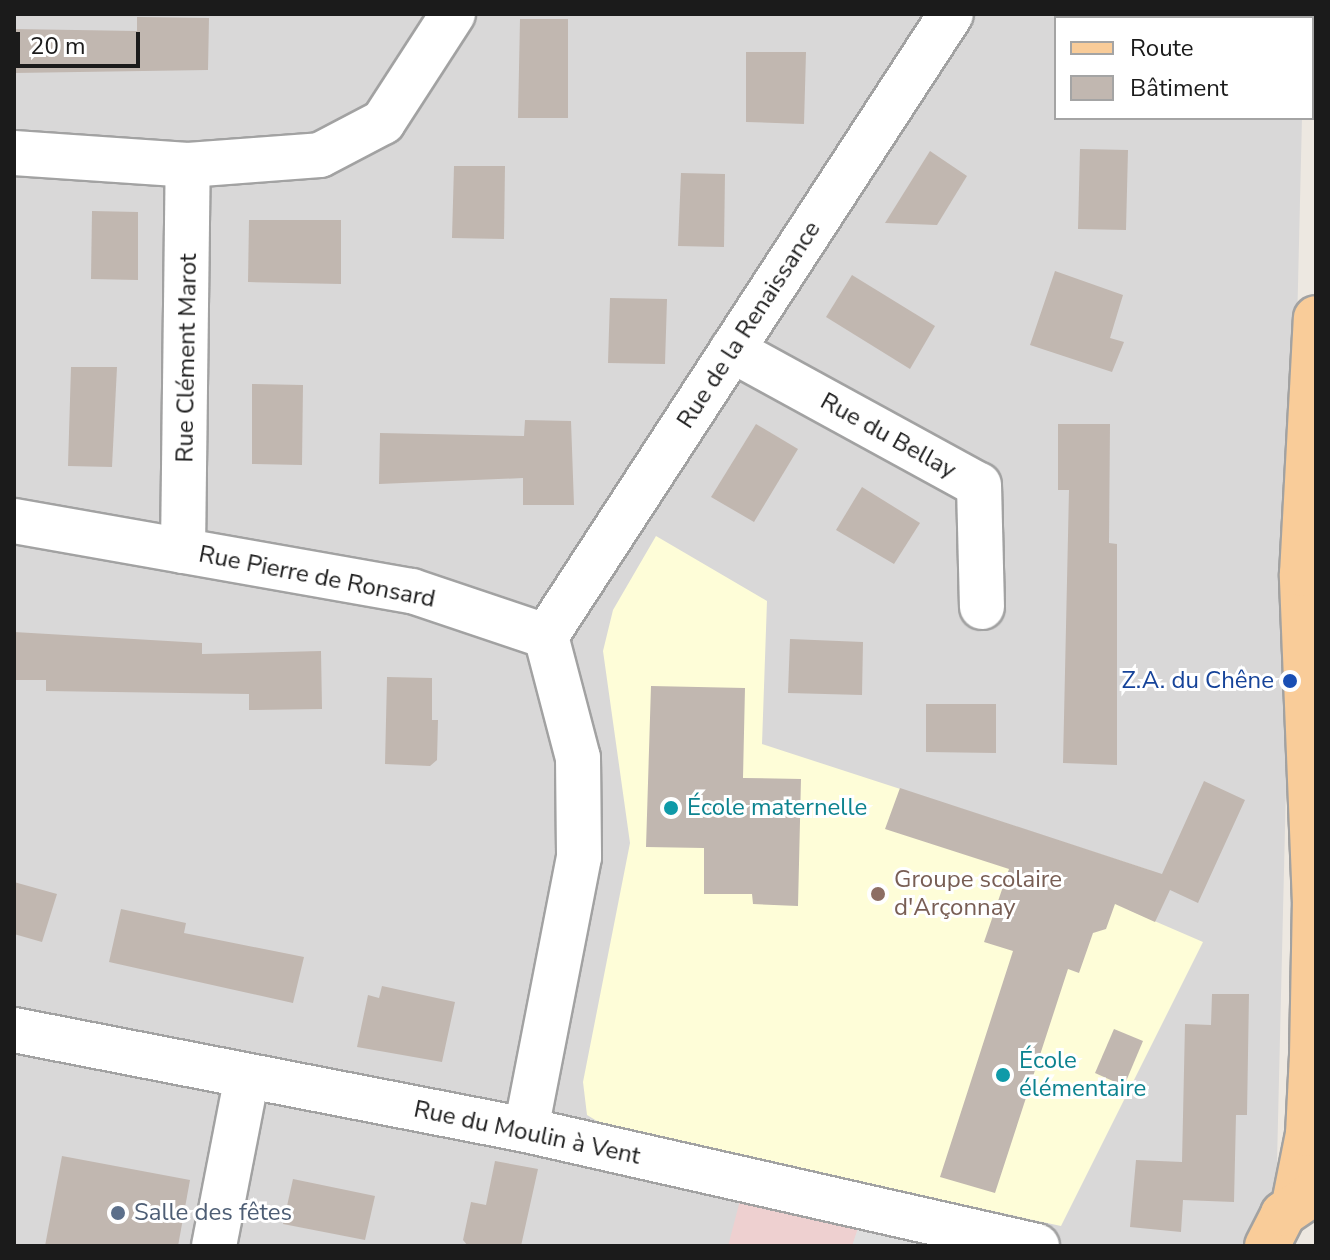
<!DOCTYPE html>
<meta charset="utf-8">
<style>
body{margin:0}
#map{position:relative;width:1330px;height:1260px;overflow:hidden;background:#ede8e1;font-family:"Nunito Sans",sans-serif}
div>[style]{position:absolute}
.residential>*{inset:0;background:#d9d8d8}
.commercial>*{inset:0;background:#eed0d0}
.education>*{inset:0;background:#fefdd8}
.parking>*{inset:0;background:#dfdfdf}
.building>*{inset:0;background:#c1b7b0}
.roads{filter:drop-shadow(2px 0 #a2a2a2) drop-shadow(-2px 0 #a2a2a2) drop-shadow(0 2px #a2a2a2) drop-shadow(0 -2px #a2a2a2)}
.minor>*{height:44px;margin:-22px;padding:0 22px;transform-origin:22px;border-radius:22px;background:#fff}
.tertiary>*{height:44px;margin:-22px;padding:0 22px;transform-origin:22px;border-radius:22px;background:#fff}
.primary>*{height:44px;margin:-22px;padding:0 22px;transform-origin:22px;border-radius:22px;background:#f9cc99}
.dots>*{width:22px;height:22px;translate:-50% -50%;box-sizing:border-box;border:4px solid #fff;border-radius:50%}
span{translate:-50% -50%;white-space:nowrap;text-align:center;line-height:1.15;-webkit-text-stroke:6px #fff;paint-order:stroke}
.street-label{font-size:24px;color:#1b1b1b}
.transit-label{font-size:24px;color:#164399}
.right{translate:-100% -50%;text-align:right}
.culture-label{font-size:24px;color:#0d838f}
.left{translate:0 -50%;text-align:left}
.education-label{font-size:24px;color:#785e54}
.service-label{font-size:24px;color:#4e5e75}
.frame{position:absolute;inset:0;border:16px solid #1b1b1b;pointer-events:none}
.legend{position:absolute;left:1054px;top:16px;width:260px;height:104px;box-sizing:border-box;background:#fff;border:2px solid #a4a4a4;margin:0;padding:10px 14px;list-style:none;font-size:24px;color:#1b1b1b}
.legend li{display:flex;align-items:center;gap:16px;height:40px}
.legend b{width:40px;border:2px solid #a4a4a4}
.scale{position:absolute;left:16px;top:32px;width:124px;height:36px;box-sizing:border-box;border:4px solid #1b1b1b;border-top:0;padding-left:10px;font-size:24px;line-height:28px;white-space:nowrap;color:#1b1b1b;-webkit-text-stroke:6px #fff;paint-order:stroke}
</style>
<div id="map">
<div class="residential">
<div style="clip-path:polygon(14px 14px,1304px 14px,1056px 18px,1056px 118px,1302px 118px,1275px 1246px,14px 1246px)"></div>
</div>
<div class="commercial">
<div style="clip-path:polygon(742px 1193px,998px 1246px,728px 1246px)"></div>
</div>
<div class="education">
<div style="clip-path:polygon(656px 536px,767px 601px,762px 744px,1149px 870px,1129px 910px,1203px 942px,1061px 1226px,607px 1127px,587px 1115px,583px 1082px,630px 843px,603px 651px,613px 610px)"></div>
</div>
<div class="parking">
<div style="clip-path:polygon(858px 1228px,932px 1246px,852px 1246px)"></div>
</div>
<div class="building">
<div style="clip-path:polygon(137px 17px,209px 18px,208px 70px,14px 73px,14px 29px,137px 31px)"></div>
<div style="clip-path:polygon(520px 19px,568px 19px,568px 118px,518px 118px)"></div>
<div style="clip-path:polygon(746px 52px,806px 52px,804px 124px,746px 122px)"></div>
<div style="clip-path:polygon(1080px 149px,1128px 150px,1126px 230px,1078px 229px)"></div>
<div style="clip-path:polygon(930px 151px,967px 176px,937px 225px,885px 223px)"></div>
<div style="clip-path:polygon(454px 166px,505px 166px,504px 239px,452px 238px)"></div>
<div style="clip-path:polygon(681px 173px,725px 174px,724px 247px,678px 246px)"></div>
<div style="clip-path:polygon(92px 211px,138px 212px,138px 280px,91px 279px)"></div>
<div style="clip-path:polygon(249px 220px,341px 220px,341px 284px,248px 282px)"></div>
<div style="clip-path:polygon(1055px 271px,1123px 295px,1110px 338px,1124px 342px,1112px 372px,1030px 345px)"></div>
<div style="clip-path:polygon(852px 275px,935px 326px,910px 369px,826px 317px)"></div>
<div style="clip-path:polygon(610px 298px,667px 299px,665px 364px,608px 363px)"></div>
<div style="clip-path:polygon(71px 367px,117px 367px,112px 467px,68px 466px)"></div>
<div style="clip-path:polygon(252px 384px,303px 385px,302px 465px,252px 464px)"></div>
<div style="clip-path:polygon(525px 420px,571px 421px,574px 505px,523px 505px,523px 478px,379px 484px,380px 433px,524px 436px)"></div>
<div style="clip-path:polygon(756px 424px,798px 449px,754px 522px,711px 497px)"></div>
<div style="clip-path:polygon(1058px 424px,1110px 424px,1109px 543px,1117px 544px,1117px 765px,1063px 763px,1069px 490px,1058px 490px)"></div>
<div style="clip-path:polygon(862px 487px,920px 523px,894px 564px,836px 530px)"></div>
<div style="clip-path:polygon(14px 632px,202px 643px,202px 654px,321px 651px,322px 709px,249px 710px,249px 694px,46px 691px,46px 680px,14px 680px)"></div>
<div style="clip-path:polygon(790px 639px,863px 642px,862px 695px,788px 693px)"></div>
<div style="clip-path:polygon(387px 677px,432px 678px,432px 720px,438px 720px,437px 760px,430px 766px,385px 764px)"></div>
<div style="clip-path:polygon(651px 686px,745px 688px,743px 778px,801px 779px,798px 906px,753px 904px,752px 894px,704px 894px,704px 848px,646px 847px)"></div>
<div style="clip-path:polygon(926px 704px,996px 704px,996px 753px,926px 752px)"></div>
<div style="clip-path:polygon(1204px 781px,1245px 800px,1198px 903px,1170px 890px,1155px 922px,1115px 904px,1106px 929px,1093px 933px,1079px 973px,1068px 969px,995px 1193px,940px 1177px,1013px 951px,984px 942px,1009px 869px,885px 829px,900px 788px,1162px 874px)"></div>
<div style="clip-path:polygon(14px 882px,57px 894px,42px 942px,14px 934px)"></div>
<div style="clip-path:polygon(121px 909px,186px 923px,184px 933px,304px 957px,293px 1003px,109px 962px)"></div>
<div style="clip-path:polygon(382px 986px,455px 1002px,442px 1062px,357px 1047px,368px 995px,379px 998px)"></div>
<div style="clip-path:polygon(1212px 994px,1249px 994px,1247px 1115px,1236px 1115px,1234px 1202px,1183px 1200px,1181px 1232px,1130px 1227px,1136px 1160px,1182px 1162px,1185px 1024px,1211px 1025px)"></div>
<div style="clip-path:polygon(1114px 1029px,1143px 1041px,1124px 1086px,1095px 1073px)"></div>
<div style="clip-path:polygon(62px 1156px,190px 1180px,178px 1246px,45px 1246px)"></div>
<div style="clip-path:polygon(495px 1161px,538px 1169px,521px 1246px,468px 1246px,463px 1240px,471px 1202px,486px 1205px)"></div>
<div style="clip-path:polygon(293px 1179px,375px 1196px,365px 1240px,283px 1224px)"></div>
</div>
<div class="roads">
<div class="minor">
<div style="left:14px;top:153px;width:174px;rotate:3.9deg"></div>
<div style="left:188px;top:165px;width:132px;rotate:-4.3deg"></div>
<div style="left:320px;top:155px;width:71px;rotate:-27.6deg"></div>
<div style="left:383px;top:122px;width:129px;rotate:-57.1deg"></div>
<div style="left:732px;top:350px;width:281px;rotate:28.7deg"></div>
<div style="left:979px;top:485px;width:122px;rotate:88.6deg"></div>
<div style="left:14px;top:521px;width:404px;rotate:10deg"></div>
<div style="left:412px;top:591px;width:141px;rotate:18.6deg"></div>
<div style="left:546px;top:636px;width:126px;rotate:75.3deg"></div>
<div style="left:578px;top:758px;width:99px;rotate:89.4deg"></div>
<div style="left:579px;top:857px;width:278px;rotate:101deg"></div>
<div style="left:183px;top:551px;width:386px;rotate:-89.3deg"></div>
<div style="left:546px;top:636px;width:742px;rotate:-56.93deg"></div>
<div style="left:214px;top:1246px;width:172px;rotate:-79deg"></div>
</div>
<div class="tertiary">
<div style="left:14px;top:1030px;width:522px;rotate:11.05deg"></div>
<div style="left:526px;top:1130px;width:524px;rotate:12.79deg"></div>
</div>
<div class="primary">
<div style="left:1294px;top:1204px;width:71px;rotate:-78.7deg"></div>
<div style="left:1308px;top:1134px;width:79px;rotate:-87.1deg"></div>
<div style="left:1312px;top:1055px;width:151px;rotate:-88.9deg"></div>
<div style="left:1315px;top:904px;width:330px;rotate:-92.3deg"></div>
<div style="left:1302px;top:574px;width:256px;rotate:-86.9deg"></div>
<div style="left:1267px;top:1246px;width:36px;rotate:-63deg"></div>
<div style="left:1283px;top:1214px;width:40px;rotate:-34deg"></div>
</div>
</div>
<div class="dots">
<div style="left:1290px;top:681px;background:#1a4fb4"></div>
<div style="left:671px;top:808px;background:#0f9aa8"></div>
<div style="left:878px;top:894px;background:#8d6e63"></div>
<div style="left:1003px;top:1075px;background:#0f9aa8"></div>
<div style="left:118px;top:1213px;background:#5c6f8a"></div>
</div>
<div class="street-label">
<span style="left:749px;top:325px;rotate:-57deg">Rue de la Renaissance</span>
<span style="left:187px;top:358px;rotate:-89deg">Rue Clément Marot</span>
<span style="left:888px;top:436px;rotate:29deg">Rue du Bellay</span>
<span style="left:317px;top:577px;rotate:11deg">Rue Pierre de Ronsard</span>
<span style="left:527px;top:1133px;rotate:12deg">Rue du Moulin à Vent</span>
</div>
<div class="transit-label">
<span class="right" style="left:1274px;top:681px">Z.A. du Chêne</span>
</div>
<div class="culture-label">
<span class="left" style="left:687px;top:808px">École maternelle</span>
<span class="left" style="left:1019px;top:1075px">École<br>élémentaire</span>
</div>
<div class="education-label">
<span class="left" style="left:894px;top:894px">Groupe scolaire<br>d'Arçonnay</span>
</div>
<div class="service-label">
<span class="left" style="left:134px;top:1213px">Salle des fêtes</span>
</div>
<div class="frame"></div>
<ul class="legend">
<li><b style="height:10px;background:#f9cc99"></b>Route</li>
<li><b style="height:22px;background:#c1b7b0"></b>Bâtiment</li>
</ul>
<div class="scale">20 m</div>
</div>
